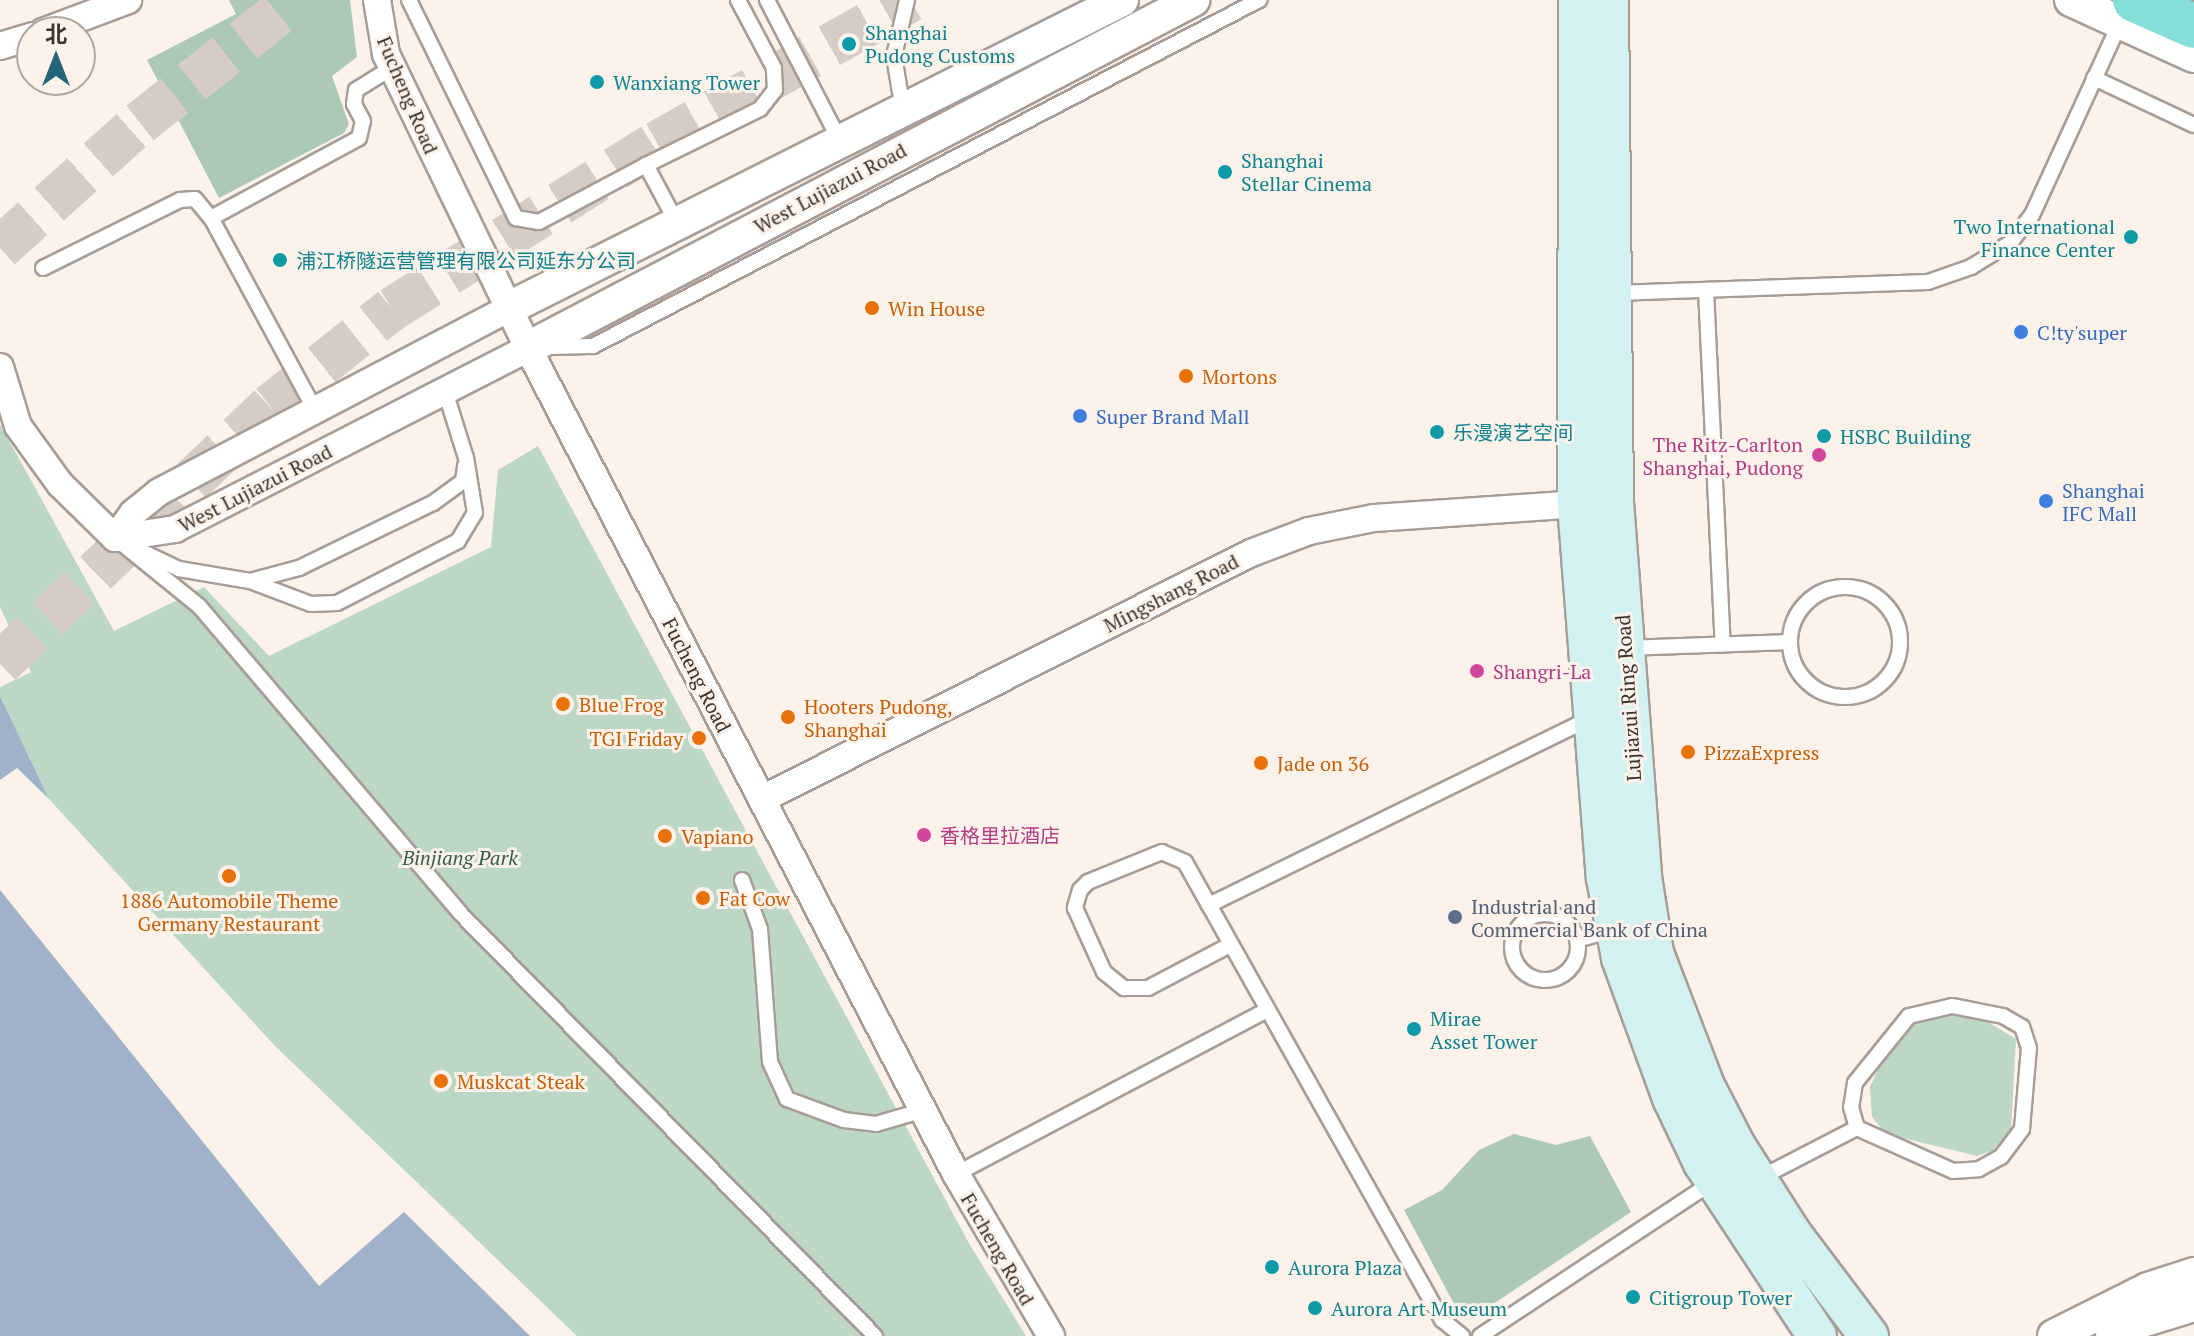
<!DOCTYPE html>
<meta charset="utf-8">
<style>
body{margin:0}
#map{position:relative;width:2194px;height:1336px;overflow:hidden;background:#fdf2ea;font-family:"PT Serif","Noto Sans SC",serif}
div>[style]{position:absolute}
.green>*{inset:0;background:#bcd7c6}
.forest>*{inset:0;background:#acc9b6}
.water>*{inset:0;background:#9fb2ca}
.trunk-tunnel>*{height:44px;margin-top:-22px;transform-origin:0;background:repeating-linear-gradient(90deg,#d6ccc5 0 44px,transparent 0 66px)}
.roads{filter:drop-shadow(2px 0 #a79d96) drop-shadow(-2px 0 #a79d96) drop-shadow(0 2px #a79d96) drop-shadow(0 -2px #a79d96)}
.service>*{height:14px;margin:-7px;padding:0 7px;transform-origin:7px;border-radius:7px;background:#fff}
.service>.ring{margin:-7px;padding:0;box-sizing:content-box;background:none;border:14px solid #fff;border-radius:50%}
.minor>*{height:26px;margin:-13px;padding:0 13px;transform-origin:13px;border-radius:13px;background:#fff}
.tertiary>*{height:32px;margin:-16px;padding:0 16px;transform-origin:16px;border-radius:16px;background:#fff}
.secondary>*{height:38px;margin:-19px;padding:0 19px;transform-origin:19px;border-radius:19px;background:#d1f2f1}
.trunk>*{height:44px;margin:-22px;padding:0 22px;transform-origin:22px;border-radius:22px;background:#86ded8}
.dots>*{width:22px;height:22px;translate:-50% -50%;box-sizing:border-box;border:4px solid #fdf2ea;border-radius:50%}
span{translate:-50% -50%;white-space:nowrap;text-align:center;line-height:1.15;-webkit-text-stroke:6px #fdf2ea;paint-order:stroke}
.culture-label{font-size:20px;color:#0d838f}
.left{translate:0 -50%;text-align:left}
.right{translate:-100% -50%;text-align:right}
.street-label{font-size:20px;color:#383431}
.food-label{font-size:20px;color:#c56008}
.shop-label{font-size:20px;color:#366cbe}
.hotel-label{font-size:20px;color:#b23c85}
.park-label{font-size:20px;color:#306146;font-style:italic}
.service-label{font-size:20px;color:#4e5e75}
.north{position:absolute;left:16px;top:16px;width:80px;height:80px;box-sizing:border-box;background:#fdf2ea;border:2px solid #aea6a0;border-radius:50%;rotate:0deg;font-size:22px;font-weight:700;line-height:32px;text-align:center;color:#383431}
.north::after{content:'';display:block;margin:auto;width:28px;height:36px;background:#25657a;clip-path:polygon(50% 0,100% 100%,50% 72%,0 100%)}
</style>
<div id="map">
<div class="green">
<div style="clip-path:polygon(0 424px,114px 631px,204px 587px,269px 656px,491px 547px,498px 470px,538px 446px,970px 1245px,1026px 1336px,577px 1336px,274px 1045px,49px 799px,0 696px,0 687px,31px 672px,0 607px)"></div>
<div style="clip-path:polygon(1938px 1013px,1985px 1020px,2016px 1039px,2011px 1130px,1992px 1151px,1977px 1156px,1886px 1134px,1872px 1117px,1870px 1087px,1886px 1052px,1917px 1019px)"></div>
</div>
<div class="forest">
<div style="clip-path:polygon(229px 0,350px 0,357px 57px,332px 76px,349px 124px,344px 133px,219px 198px,147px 60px,236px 14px)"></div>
<div style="clip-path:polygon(1514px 1134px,1556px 1145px,1590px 1136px,1631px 1212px,1487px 1308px,1467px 1312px,1453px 1302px,1404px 1210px,1442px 1190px,1479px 1150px)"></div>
</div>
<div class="water">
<div style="clip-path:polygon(0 696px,49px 799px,17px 768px,0 780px)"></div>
<div style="clip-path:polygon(0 890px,319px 1286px,404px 1212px,530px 1336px,0 1336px)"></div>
</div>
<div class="trunk-tunnel">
<div style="left:0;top:248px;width:188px;rotate:-41.8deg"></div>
<div style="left:140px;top:123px;width:198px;rotate:-38.4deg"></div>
<div style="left:0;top:664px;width:373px;rotate:-43.7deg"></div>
<div style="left:270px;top:406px;width:156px;rotate:-38.5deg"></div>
<div style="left:392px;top:309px;width:313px;rotate:-32.1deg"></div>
<div style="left:657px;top:143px;width:291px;rotate:-29.4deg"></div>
</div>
<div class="roads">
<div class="service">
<div style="left:409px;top:0;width:243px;rotate:63.9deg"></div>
<div style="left:516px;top:218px;width:23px;rotate:10deg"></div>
<div style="left:539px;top:222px;width:121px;rotate:-28deg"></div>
<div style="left:767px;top:0;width:159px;rotate:62.6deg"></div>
<div style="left:2094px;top:78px;width:110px;rotate:25.2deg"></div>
<div style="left:903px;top:110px;width:55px;rotate:-99.5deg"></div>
<div style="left:894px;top:56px;width:57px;rotate:-76.9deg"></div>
<div style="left:677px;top:223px;width:66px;rotate:-118.1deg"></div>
<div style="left:646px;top:165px;width:127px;rotate:-26.2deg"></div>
<div style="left:760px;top:109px;width:24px;rotate:-52deg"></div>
<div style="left:775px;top:90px;width:22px;rotate:-93deg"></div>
<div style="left:774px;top:68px;width:77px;rotate:-117.9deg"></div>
<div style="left:43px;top:268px;width:153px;rotate:-26.4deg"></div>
<div style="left:180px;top:200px;width:15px;rotate:-4deg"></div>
<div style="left:195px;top:199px;width:25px;rotate:50deg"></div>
<div style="left:1706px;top:290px;width:355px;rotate:87.3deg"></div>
<div style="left:1615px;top:293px;width:313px;rotate:-2deg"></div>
<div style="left:1928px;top:282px;width:46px;rotate:-19.2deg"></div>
<div style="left:1971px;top:267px;width:46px;rotate:-31.6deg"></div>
<div style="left:2010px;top:243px;width:36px;rotate:-52deg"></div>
<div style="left:2032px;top:215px;width:211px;rotate:-65.4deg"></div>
<div style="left:548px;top:347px;width:45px;rotate:-1.3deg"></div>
<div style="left:593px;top:346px;width:751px;rotate:-27.45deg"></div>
<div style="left:315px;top:410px;width:218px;rotate:-118.4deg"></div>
<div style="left:211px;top:218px;width:168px;rotate:-28.4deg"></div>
<div style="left:359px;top:138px;width:17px;rotate:-77deg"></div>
<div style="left:363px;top:121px;width:19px;rotate:-118deg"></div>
<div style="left:354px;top:104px;width:14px;rotate:-82deg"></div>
<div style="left:356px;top:90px;width:44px;rotate:-31.9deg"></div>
<div style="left:115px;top:538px;width:108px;rotate:39deg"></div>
<div style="left:199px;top:606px;width:404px;rotate:49.6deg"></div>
<div style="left:461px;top:914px;width:591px;rotate:45.55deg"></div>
<div style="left:137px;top:549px;width:47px;rotate:25.5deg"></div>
<div style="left:179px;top:569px;width:72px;rotate:9.6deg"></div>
<div style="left:250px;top:581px;width:65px;rotate:20.7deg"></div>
<div style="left:311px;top:604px;width:26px;rotate:-2deg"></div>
<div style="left:337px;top:603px;width:136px;rotate:-27.1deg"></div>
<div style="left:458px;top:541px;width:33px;rotate:-59deg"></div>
<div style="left:475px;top:513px;width:56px;rotate:-99.3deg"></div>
<div style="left:466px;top:458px;width:70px;rotate:-107.4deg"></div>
<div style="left:250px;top:581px;width:51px;rotate:-14.9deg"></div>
<div style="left:299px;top:568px;width:149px;rotate:-25.9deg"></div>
<div style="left:433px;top:503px;width:37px;rotate:-36deg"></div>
<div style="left:463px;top:481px;width:15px;rotate:-82deg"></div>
<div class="ring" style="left:1790px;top:587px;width:96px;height:96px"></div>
<div style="left:1626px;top:648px;width:164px;rotate:-2.1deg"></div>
<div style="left:742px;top:880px;width:52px;rotate:69.8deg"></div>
<div style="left:760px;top:929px;width:133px;rotate:85.7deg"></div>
<div style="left:770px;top:1062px;width:41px;rotate:65.3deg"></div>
<div style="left:787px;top:1099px;width:61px;rotate:20.2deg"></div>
<div style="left:844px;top:1120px;width:32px;rotate:7deg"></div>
<div style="left:876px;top:1124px;width:50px;rotate:-16.3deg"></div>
<div style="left:1209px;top:905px;width:49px;rotate:-119.2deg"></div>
<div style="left:1185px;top:862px;width:25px;rotate:-157deg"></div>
<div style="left:1162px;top:852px;width:80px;rotate:157.9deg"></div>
<div style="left:1088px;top:882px;width:11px;rotate:135deg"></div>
<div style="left:1080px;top:890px;width:19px;rotate:106deg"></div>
<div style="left:1075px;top:908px;width:70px;rotate:65.6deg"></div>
<div style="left:1104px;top:972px;width:26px;rotate:39deg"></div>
<div style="left:1124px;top:988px;width:24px"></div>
<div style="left:1148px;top:988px;width:93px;rotate:-27.7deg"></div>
<div class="ring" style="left:1512px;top:914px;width:52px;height:52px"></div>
<div style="left:1577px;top:940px;width:40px;rotate:-16deg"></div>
<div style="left:956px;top:1174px;width:349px;rotate:-27.8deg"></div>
<div style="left:1758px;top:1179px;width:111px;rotate:-27.3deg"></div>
<div style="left:1857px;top:1128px;width:105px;rotate:24.1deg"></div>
<div style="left:1953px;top:1171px;width:26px;rotate:-4deg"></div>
<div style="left:1979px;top:1169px;width:25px;rotate:-29deg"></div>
<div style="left:2001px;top:1157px;width:35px;rotate:-53deg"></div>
<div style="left:2022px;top:1129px;width:81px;rotate:-85.1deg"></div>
<div style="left:2029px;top:1048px;width:22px;rotate:-108deg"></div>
<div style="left:2022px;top:1027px;width:22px;rotate:-150deg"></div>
<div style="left:2003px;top:1016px;width:52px;rotate:-168.9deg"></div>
<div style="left:1952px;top:1006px;width:44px;rotate:166.9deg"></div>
<div style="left:1909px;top:1016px;width:86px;rotate:128.9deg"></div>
<div style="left:1855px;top:1083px;width:24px;rotate:99deg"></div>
<div style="left:1851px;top:1107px;width:22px;rotate:74deg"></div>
<div style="left:1462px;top:1336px;width:26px;rotate:-141deg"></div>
<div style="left:1442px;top:1320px;width:476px;rotate:-119.3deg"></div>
<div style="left:1209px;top:905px;width:425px;rotate:-26.1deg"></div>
<div style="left:1480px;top:1336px;width:279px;rotate:-33.5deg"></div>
</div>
<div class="minor">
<div style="left:377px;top:0;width:55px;rotate:80.5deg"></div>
<div style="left:386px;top:54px;width:326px;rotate:64.2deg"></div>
<div style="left:528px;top:348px;width:930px;rotate:62.61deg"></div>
<div style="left:956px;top:1174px;width:188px;rotate:59.6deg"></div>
<div style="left:43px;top:32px;width:91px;rotate:-20.6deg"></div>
<div style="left:0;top:46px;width:34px;rotate:-17deg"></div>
<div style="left:0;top:367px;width:62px;rotate:73deg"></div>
<div style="left:18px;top:426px;width:72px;rotate:54.1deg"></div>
<div style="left:60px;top:484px;width:77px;rotate:44.5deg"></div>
<div style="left:115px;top:538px;width:31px;rotate:-54deg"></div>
<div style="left:133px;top:513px;width:33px;rotate:-39deg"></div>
<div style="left:159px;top:492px;width:395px;rotate:-27.7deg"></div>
<div style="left:115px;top:538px;width:61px;rotate:-8.5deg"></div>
<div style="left:175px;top:529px;width:397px;rotate:-27.1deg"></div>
<div style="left:762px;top:799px;width:547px;rotate:-26.71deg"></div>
<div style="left:1251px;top:553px;width:62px;rotate:-20.8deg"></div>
<div style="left:1309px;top:531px;width:66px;rotate:-11.3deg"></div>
<div style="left:1374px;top:518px;width:221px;rotate:-3.9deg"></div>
</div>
<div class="tertiary">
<div style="left:2071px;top:0;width:135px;rotate:24.5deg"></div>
<div style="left:509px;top:308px;width:686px;rotate:-26.68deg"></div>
<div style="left:528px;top:348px;width:751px;rotate:-27.62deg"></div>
<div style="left:2054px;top:1336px;width:105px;rotate:-26.6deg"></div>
<div style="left:2148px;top:1289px;width:48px;rotate:-18.1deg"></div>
<div style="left:2112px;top:1336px;width:20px;rotate:-33deg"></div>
<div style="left:2129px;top:1325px;width:68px;rotate:-17.1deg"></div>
</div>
<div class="secondary">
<div style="left:1578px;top:0;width:504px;rotate:90.11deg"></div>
<div style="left:1577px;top:504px;width:375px;rotate:85.6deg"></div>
<div style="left:1606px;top:878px;width:81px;rotate:79.4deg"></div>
<div style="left:1621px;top:958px;width:149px;rotate:70deg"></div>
<div style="left:1672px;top:1098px;width:72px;rotate:64.5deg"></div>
<div style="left:1703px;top:1163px;width:207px;rotate:56.6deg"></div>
<div style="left:1609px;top:0;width:502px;rotate:89.43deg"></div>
<div style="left:1614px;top:502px;width:376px;rotate:85.7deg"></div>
<div style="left:1642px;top:877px;width:77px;rotate:81deg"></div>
<div style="left:1654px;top:953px;width:142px;rotate:69deg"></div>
<div style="left:1705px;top:1086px;width:68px;rotate:62.7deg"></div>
<div style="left:1736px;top:1146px;width:104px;rotate:57.5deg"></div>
<div style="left:1792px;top:1234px;width:128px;rotate:53deg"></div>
</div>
<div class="trunk">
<div style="left:2135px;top:0;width:64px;rotate:23.8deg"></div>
</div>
</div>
<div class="dots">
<div style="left:849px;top:44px;background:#0f9aa8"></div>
<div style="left:597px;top:82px;background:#0f9aa8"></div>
<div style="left:1225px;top:172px;background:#0f9aa8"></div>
<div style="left:2131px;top:237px;background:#0f9aa8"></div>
<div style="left:280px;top:260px;background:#0f9aa8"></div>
<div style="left:872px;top:308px;background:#e8710a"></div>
<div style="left:2021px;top:332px;background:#3f7fe0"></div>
<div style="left:1186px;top:376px;background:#e8710a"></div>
<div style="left:1080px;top:416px;background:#3f7fe0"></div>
<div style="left:1437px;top:432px;background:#0f9aa8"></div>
<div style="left:1824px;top:436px;background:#0f9aa8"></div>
<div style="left:1819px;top:455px;background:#d1479c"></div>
<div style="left:2046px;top:501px;background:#3f7fe0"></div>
<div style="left:1477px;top:671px;background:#d1479c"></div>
<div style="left:563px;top:704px;background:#e8710a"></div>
<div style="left:788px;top:717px;background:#e8710a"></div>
<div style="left:699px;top:738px;background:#e8710a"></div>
<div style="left:1688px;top:752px;background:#e8710a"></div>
<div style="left:1261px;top:763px;background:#e8710a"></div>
<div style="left:924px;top:835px;background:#d1479c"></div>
<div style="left:665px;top:836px;background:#e8710a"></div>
<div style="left:229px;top:876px;background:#e8710a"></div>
<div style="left:703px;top:898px;background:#e8710a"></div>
<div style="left:1455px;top:917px;background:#5c6f8a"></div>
<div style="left:1414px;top:1029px;background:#0f9aa8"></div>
<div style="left:441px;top:1081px;background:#e8710a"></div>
<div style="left:1272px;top:1267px;background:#0f9aa8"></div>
<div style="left:1633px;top:1297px;background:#0f9aa8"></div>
<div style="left:1315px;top:1308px;background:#0f9aa8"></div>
</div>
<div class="culture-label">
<span class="left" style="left:865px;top:44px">Shanghai<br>Pudong Customs</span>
<span class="left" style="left:613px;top:82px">Wanxiang Tower</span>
<span class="left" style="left:1241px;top:172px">Shanghai<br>Stellar Cinema</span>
<span class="right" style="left:2115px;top:238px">Two International<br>Finance Center</span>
<span class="left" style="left:296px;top:260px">浦江桥隧运营管理有限公司延东分公司</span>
<span class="left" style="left:1453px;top:432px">乐漫演艺空间</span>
<span class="left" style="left:1840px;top:436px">HSBC Building</span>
<span class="left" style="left:1430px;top:1030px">Mirae<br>Asset Tower</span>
<span class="left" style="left:1288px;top:1267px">Aurora Plaza</span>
<span class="left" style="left:1649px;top:1297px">Citigroup Tower</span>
<span class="left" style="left:1331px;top:1308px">Aurora Art Museum</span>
</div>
<div class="street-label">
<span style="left:408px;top:95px;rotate:67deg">Fucheng Road</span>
<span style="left:830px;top:188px;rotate:-28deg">West Lujiazui Road</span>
<span style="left:255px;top:488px;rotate:-27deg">West Lujiazui Road</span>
<span style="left:1171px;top:593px;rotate:-27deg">Mingshang Road</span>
<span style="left:697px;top:675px;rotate:63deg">Fucheng Road</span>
<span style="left:1628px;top:698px;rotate:-94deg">Lujiazui Ring Road</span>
<span style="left:998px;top:1249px;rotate:60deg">Fucheng Road</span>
</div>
<div class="food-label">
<span class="left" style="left:888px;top:308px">Win House</span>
<span class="left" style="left:1202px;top:376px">Mortons</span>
<span class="left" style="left:579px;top:704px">Blue Frog</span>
<span class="left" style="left:804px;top:718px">Hooters Pudong,<br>Shanghai</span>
<span class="right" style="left:683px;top:738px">TGI Friday</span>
<span class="left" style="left:1704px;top:752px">PizzaExpress</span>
<span class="left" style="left:1277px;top:763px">Jade on 36</span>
<span class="left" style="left:681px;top:836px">Vapiano</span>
<span class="left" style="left:719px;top:898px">Fat Cow</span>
<span style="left:229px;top:912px">1886 Automobile Theme<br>Germany Restaurant</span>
<span class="left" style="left:457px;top:1081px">Muskcat Steak</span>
</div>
<div class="shop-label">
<span class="left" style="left:2037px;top:332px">C!ty'super</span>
<span class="left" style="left:1096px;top:416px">Super Brand Mall</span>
<span class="left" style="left:2062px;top:502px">Shanghai<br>IFC Mall</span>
</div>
<div class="hotel-label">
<span class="right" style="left:1803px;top:456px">The Ritz-Carlton<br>Shanghai, Pudong</span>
<span class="left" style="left:1493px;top:671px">Shangri-La</span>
<span class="left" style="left:940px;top:835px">香格里拉酒店</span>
</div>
<div class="park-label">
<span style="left:460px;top:857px">Binjiang Park</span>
</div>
<div class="service-label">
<span class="left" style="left:1471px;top:918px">Industrial and<br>Commercial Bank of China</span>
</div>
<div class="north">北</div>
</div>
